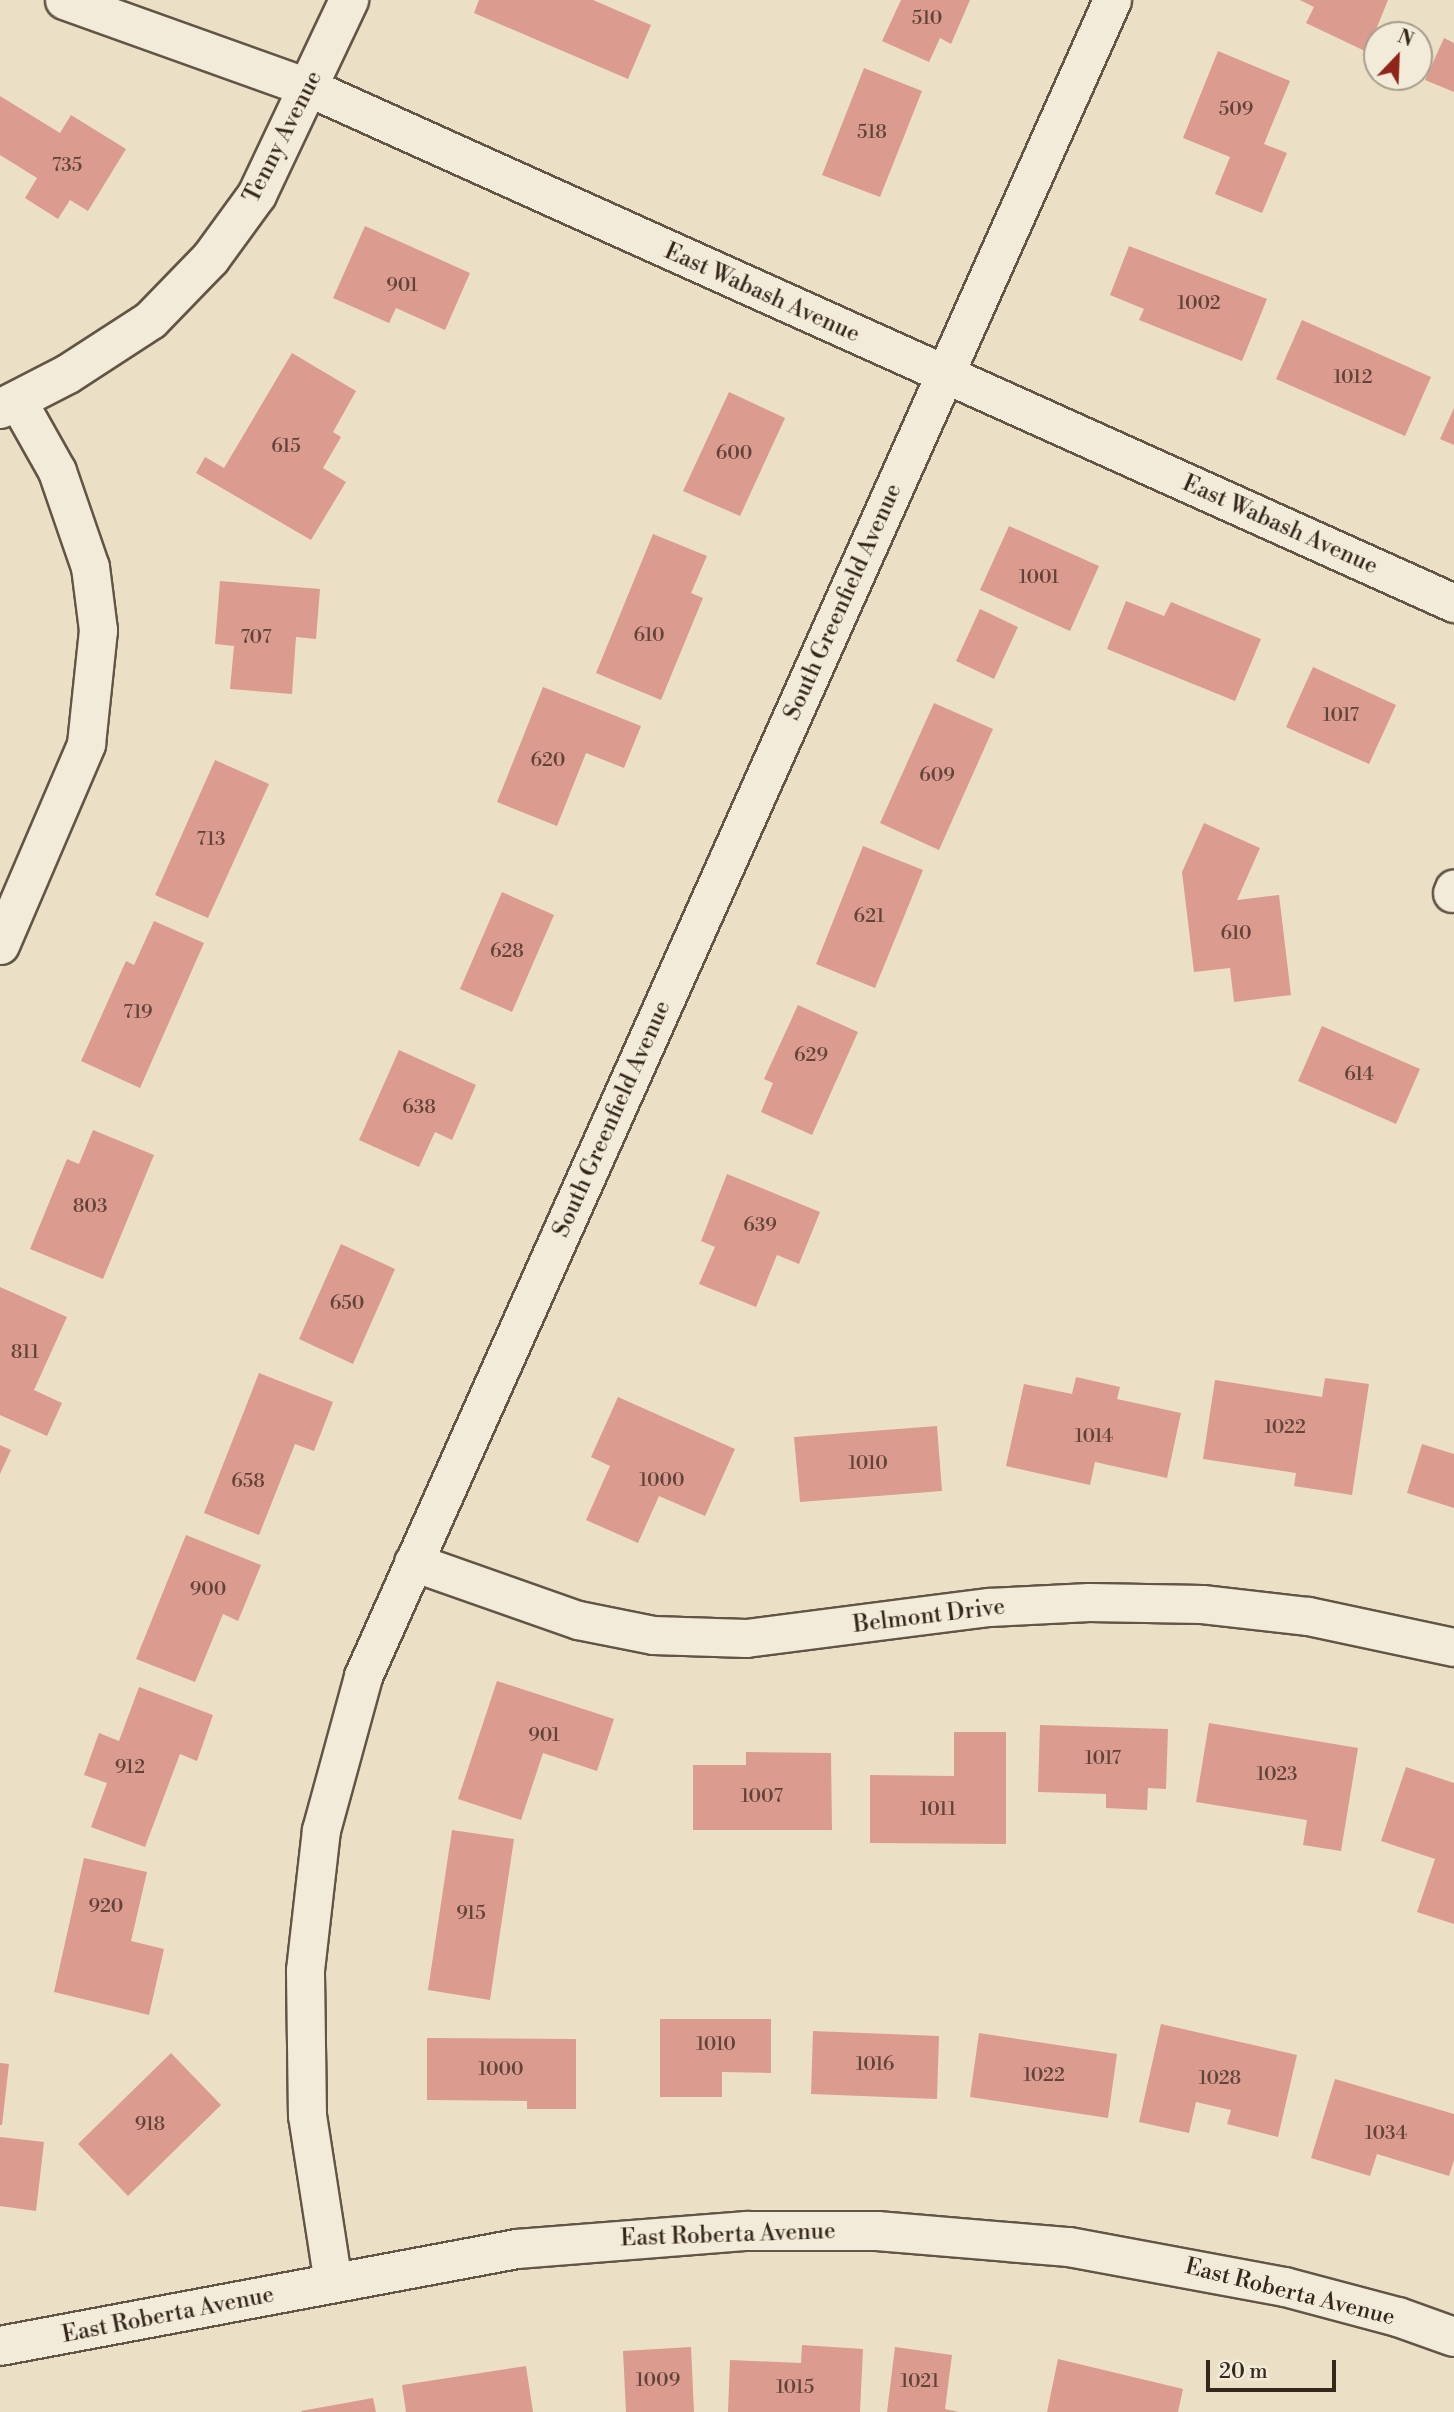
<!DOCTYPE html>
<style>
body{margin:0}
#map{position:relative;width:1454px;height:2412px;overflow:hidden;background:#ebe0c5;font-family:"Libre Bodoni",serif}
div>[style]{position:absolute}
.building>*{inset:0;background:#dc9b8f}
.roads{filter:drop-shadow(2px 0 #635546) drop-shadow(-2px 0 #635546) drop-shadow(0 2px #635546) drop-shadow(0 -2px #635546)}
.street>*{height:37px;margin:-18.5px;padding:0 18.5px;transform-origin:18.5px;border-radius:18.5px;background:#f2ebd9}
.secondary>*{height:38px;margin:-19px;padding:0 19px;transform-origin:19px;border-radius:19px;background:#f2ebd9}
span{translate:-50% -50%;white-space:nowrap;text-align:center;line-height:1.15;-webkit-text-stroke:6px #f2ebd9;paint-order:stroke}
.number-label{font-size:19px;color:#604439}
.number-label span{-webkit-text-stroke-width:0}
.street-label{font-size:23px;color:#36271c}
.north{position:absolute;left:1363px;top:21px;width:70px;height:70px;box-sizing:border-box;background:#f2ebd9;border:2px solid #a79d8d;border-radius:50%;rotate:23deg;font-size:19px;font-weight:700;line-height:28px;text-align:center;color:#36271c}
.north::after{content:'';display:block;margin:auto;width:24px;height:32px;background:#8f2418;clip-path:polygon(50% 0,100% 100%,50% 72%,0 100%)}
.scale{position:absolute;left:1206px;top:2360px;width:130px;height:32px;box-sizing:border-box;border:4px solid #36271c;border-top:0;padding-left:9px;font-size:21px;line-height:24px;white-space:nowrap;color:#36271c;-webkit-text-stroke:5px #f2ebd9;paint-order:stroke}
</style>
<div id="map">
<div class="building">
<div style="clip-path:polygon(479px 0,593px 0,651px 25px,628px 79px,474px 13px)"></div>
<div style="clip-path:polygon(901px 0,970px 0,951px 44px,940px 38px,929px 62px,882px 41px)"></div>
<div style="clip-path:polygon(1300px 0,1388px 0,1367px 52px,1306px 23px,1314px 7px)"></div>
<div style="clip-path:polygon(1444px 38px,1454px 43px,1454px 92px,1425px 80px)"></div>
<div style="clip-path:polygon(1218px 51px,1290px 81px,1264px 144px,1287px 153px,1262px 213px,1215px 194px,1230px 157px,1183px 138px)"></div>
<div style="clip-path:polygon(864px 68px,922px 91px,880px 197px,822px 175px)"></div>
<div style="clip-path:polygon(0 96px,60px 133px,71px 115px,126px 149px,88px 211px,70px 200px,58px 219px,25px 198px,37px 178px,0 155px)"></div>
<div style="clip-path:polygon(365px 226px,470px 273px,445px 330px,396px 308px,389px 323px,333px 298px)"></div>
<div style="clip-path:polygon(1129px 246px,1267px 299px,1242px 361px,1139px 320px,1144px 309px,1110px 295px)"></div>
<div style="clip-path:polygon(1302px 320px,1431px 377px,1405px 436px,1276px 379px)"></div>
<div style="clip-path:polygon(292px 353px,356px 391px,333px 432px,341px 437px,323px 468px,346px 482px,311px 540px,196px 473px,205px 457px,224px 468px)"></div>
<div style="clip-path:polygon(729px 392px,785px 418px,740px 516px,683px 491px)"></div>
<div style="clip-path:polygon(1454px 408px,1454px 445px,1440px 439px)"></div>
<div style="clip-path:polygon(1009px 526px,1099px 566px,1070px 631px,980px 590px)"></div>
<div style="clip-path:polygon(653px 534px,707px 556px,691px 593px,703px 598px,661px 700px,596px 673px)"></div>
<div style="clip-path:polygon(220px 581px,320px 589px,316px 639px,296px 637px,292px 694px,230px 689px,234px 646px,215px 644px)"></div>
<div style="clip-path:polygon(1126px 601px,1164px 616px,1171px 602px,1261px 639px,1235px 701px,1107px 649px)"></div>
<div style="clip-path:polygon(980px 609px,1018px 627px,994px 679px,956px 661px)"></div>
<div style="clip-path:polygon(1313px 667px,1396px 705px,1369px 764px,1286px 727px)"></div>
<div style="clip-path:polygon(543px 687px,641px 726px,624px 768px,586px 753px,557px 826px,497px 802px)"></div>
<div style="clip-path:polygon(934px 703px,993px 729px,939px 850px,880px 823px)"></div>
<div style="clip-path:polygon(215px 760px,269px 784px,208px 918px,155px 895px)"></div>
<div style="clip-path:polygon(1204px 823px,1260px 848px,1237px 900px,1279px 895px,1291px 995px,1234px 1002px,1230px 968px,1194px 972px,1182px 872px)"></div>
<div style="clip-path:polygon(863px 846px,923px 870px,875px 988px,816px 964px)"></div>
<div style="clip-path:polygon(502px 892px,554px 915px,512px 1012px,460px 989px)"></div>
<div style="clip-path:polygon(154px 921px,204px 943px,140px 1088px,81px 1061px,126px 961px,134px 965px)"></div>
<div style="clip-path:polygon(798px 1005px,858px 1032px,812px 1135px,761px 1112px,773px 1083px,764px 1079px)"></div>
<div style="clip-path:polygon(1322px 1026px,1420px 1069px,1396px 1124px,1298px 1081px)"></div>
<div style="clip-path:polygon(399px 1050px,476px 1085px,452px 1140px,435px 1132px,419px 1167px,359px 1140px)"></div>
<div style="clip-path:polygon(93px 1130px,154px 1155px,103px 1279px,30px 1249px,67px 1159px,79px 1164px)"></div>
<div style="clip-path:polygon(727px 1174px,820px 1212px,799px 1264px,777px 1255px,756px 1307px,699px 1284px,715px 1247px,701px 1241px)"></div>
<div style="clip-path:polygon(341px 1244px,395px 1269px,353px 1364px,299px 1339px)"></div>
<div style="clip-path:polygon(0 1287px,67px 1317px,34px 1390px,62px 1403px,47px 1436px,0 1415px)"></div>
<div style="clip-path:polygon(259px 1373px,333px 1402px,314px 1451px,295px 1444px,259px 1535px,204px 1513px)"></div>
<div style="clip-path:polygon(1076px 1377px,1120px 1387px,1117px 1399px,1181px 1413px,1167px 1478px,1095px 1462px,1090px 1485px,1006px 1466px,1024px 1384px,1072px 1394px)"></div>
<div style="clip-path:polygon(1325px 1378px,1369px 1384px,1352px 1495px,1294px 1486px,1296px 1473px,1203px 1459px,1215px 1380px,1322px 1397px)"></div>
<div style="clip-path:polygon(618px 1397px,735px 1449px,705px 1516px,659px 1496px,638px 1543px,586px 1520px,610px 1466px,591px 1457px)"></div>
<div style="clip-path:polygon(937px 1426px,942px 1491px,800px 1502px,794px 1437px)"></div>
<div style="clip-path:polygon(1422px 1444px,1454px 1454px,1454px 1508px,1407px 1493px)"></div>
<div style="clip-path:polygon(0 1445px,11px 1450px,0 1474px)"></div>
<div style="clip-path:polygon(186px 1535px,261px 1565px,238px 1621px,223px 1614px,195px 1682px,136px 1659px)"></div>
<div style="clip-path:polygon(497px 1681px,614px 1719px,597px 1771px,543px 1753px,521px 1820px,458px 1799px)"></div>
<div style="clip-path:polygon(139px 1687px,213px 1715px,197px 1761px,180px 1754px,145px 1847px,91px 1827px,107px 1783px,84px 1775px,99px 1733px,119px 1741px)"></div>
<div style="clip-path:polygon(1209px 1723px,1358px 1748px,1341px 1851px,1303px 1845px,1307px 1820px,1196px 1802px)"></div>
<div style="clip-path:polygon(1040px 1725px,1168px 1729px,1166px 1789px,1148px 1788px,1147px 1810px,1106px 1808px,1106px 1794px,1038px 1792px)"></div>
<div style="clip-path:polygon(954px 1732px,1006px 1732px,1006px 1844px,870px 1843px,870px 1775px,954px 1776px)"></div>
<div style="clip-path:polygon(746px 1752px,831px 1753px,832px 1830px,693px 1830px,693px 1765px,746px 1765px)"></div>
<div style="clip-path:polygon(1406px 1767px,1454px 1783px,1454px 1924px,1417px 1912px,1435px 1859px,1381px 1841px)"></div>
<div style="clip-path:polygon(452px 1830px,514px 1839px,490px 2000px,428px 1990px)"></div>
<div style="clip-path:polygon(84px 1858px,147px 1872px,131px 1941px,164px 1949px,149px 2015px,54px 1992px)"></div>
<div style="clip-path:polygon(660px 2019px,771px 2019px,771px 2073px,722px 2072px,722px 2097px,660px 2097px)"></div>
<div style="clip-path:polygon(1161px 2024px,1297px 2055px,1278px 2137px,1227px 2124px,1231px 2110px,1196px 2102px,1189px 2133px,1139px 2122px)"></div>
<div style="clip-path:polygon(813px 2031px,939px 2036px,937px 2099px,811px 2094px)"></div>
<div style="clip-path:polygon(979px 2033px,1117px 2054px,1108px 2118px,970px 2097px)"></div>
<div style="clip-path:polygon(427px 2038px,576px 2039px,576px 2109px,527px 2109px,527px 2101px,427px 2100px)"></div>
<div style="clip-path:polygon(171px 2053px,221px 2105px,128px 2196px,78px 2144px)"></div>
<div style="clip-path:polygon(0 2063px,9px 2064px,2px 2125px,0 2125px)"></div>
<div style="clip-path:polygon(1335px 2079px,1454px 2114px,1454px 2160px,1449px 2176px,1377px 2154px,1370px 2176px,1311px 2158px)"></div>
<div style="clip-path:polygon(0 2137px,44px 2142px,36px 2211px,0 2206px)"></div>
<div style="clip-path:polygon(802px 2345px,863px 2349px,860px 2412px,728px 2412px,730px 2360px,801px 2363px)"></div>
<div style="clip-path:polygon(691px 2347px,694px 2412px,626px 2412px,623px 2351px)"></div>
<div style="clip-path:polygon(895px 2347px,952px 2355px,945px 2409px,959px 2412px,887px 2412px)"></div>
<div style="clip-path:polygon(1058px 2359px,1183px 2389px,1178px 2412px,1047px 2412px)"></div>
<div style="clip-path:polygon(526px 2366px,533px 2412px,406px 2412px,402px 2385px)"></div>
<div style="clip-path:polygon(373px 2398px,376px 2412px,302px 2412px,301px 2411px)"></div>
</div>
<div class="roads">
<div class="street">
<div style="left:64px;top:0;width:261px;rotate:19.7deg"></div>
<div style="left:310px;top:88px;width:1255px;rotate:24.24deg"></div>
<div style="left:1452px;top:893px;width:5px;rotate:-68deg"></div>
<div style="left:0;top:945px;width:219px;rotate:-66.8deg"></div>
<div style="left:86px;top:744px;width:115px;rotate:-84deg"></div>
<div style="left:98px;top:630px;width:64px;rotate:-97.2deg"></div>
<div style="left:90px;top:567px;width:102px;rotate:-109deg"></div>
<div style="left:57px;top:471px;width:81px;rotate:-119.4deg"></div>
<div style="left:413px;top:1562px;width:175px;rotate:19.4deg"></div>
<div style="left:578px;top:1620px;width:76px;rotate:11.3deg"></div>
<div style="left:653px;top:1635px;width:93px;rotate:1.8deg"></div>
<div style="left:746px;top:1638px;width:245px;rotate:-7.3deg"></div>
<div style="left:989px;top:1607px;width:100px;rotate:-2.9deg"></div>
<div style="left:1089px;top:1602px;width:113px;rotate:1deg"></div>
<div style="left:1202px;top:1604px;width:107px;rotate:6.5deg"></div>
<div style="left:1308px;top:1616px;width:149px;rotate:12deg"></div>
<div style="left:333px;top:2283px;width:169px;rotate:-98.8deg"></div>
<div style="left:307px;top:2116px;width:146px;rotate:-90.8deg"></div>
<div style="left:305px;top:1970px;width:141px;rotate:-83.5deg"></div>
<div style="left:321px;top:1830px;width:160px;rotate:-74.7deg"></div>
<div style="left:363px;top:1676px;width:1836px;rotate:-65.92deg"></div>
</div>
<div class="secondary">
<div style="left:0;top:409px;width:76px;rotate:-27.2deg"></div>
<div style="left:68px;top:374px;width:99px;rotate:-33deg"></div>
<div style="left:151px;top:320px;width:86px;rotate:-45.9deg"></div>
<div style="left:211px;top:258px;width:78px;rotate:-53.9deg"></div>
<div style="left:257px;top:195px;width:216px;rotate:-64.7deg"></div>
<div style="left:0;top:2346px;width:526px;rotate:-10.63deg"></div>
<div style="left:517px;top:2249px;width:231px;rotate:-4.5deg"></div>
<div style="left:747px;top:2231px;width:130px"></div>
<div style="left:877px;top:2231px;width:193px;rotate:4.8deg"></div>
<div style="left:1069px;top:2247px;width:220px;rotate:10.5deg"></div>
<div style="left:1285px;top:2287px;width:117px;rotate:14.9deg"></div>
<div style="left:1398px;top:2317px;width:59px;rotate:19.7deg"></div>
</div>
</div>
<div class="number-label">
<span style="left:927px;top:19px">510</span>
<span style="left:1236px;top:110px">509</span>
<span style="left:872px;top:133px">518</span>
<span style="left:67px;top:166px">735</span>
<span style="left:402px;top:286px">901</span>
<span style="left:1199px;top:304px">1002</span>
<span style="left:1353px;top:378px">1012</span>
<span style="left:286px;top:447px">615</span>
<span style="left:734px;top:454px">600</span>
<span style="left:1039px;top:578px">1001</span>
<span style="left:649px;top:636px">610</span>
<span style="left:256px;top:638px">707</span>
<span style="left:1341px;top:716px">1017</span>
<span style="left:548px;top:761px">620</span>
<span style="left:937px;top:776px">609</span>
<span style="left:211px;top:840px">713</span>
<span style="left:869px;top:917px">621</span>
<span style="left:1236px;top:934px">610</span>
<span style="left:507px;top:952px">628</span>
<span style="left:138px;top:1013px">719</span>
<span style="left:811px;top:1056px">629</span>
<span style="left:1359px;top:1075px">614</span>
<span style="left:419px;top:1108px">638</span>
<span style="left:90px;top:1207px">803</span>
<span style="left:760px;top:1226px">639</span>
<span style="left:347px;top:1304px">650</span>
<span style="left:25px;top:1353px">811</span>
<span style="left:1285px;top:1428px">1022</span>
<span style="left:1094px;top:1437px">1014</span>
<span style="left:868px;top:1464px">1010</span>
<span style="left:662px;top:1481px">1000</span>
<span style="left:248px;top:1482px">658</span>
<span style="left:208px;top:1590px">900</span>
<span style="left:544px;top:1736px">901</span>
<span style="left:1103px;top:1759px">1017</span>
<span style="left:130px;top:1768px">912</span>
<span style="left:1277px;top:1775px">1023</span>
<span style="left:762px;top:1797px">1007</span>
<span style="left:938px;top:1810px">1011</span>
<span style="left:106px;top:1907px">920</span>
<span style="left:471px;top:1914px">915</span>
<span style="left:716px;top:2045px">1010</span>
<span style="left:875px;top:2065px">1016</span>
<span style="left:501px;top:2070px">1000</span>
<span style="left:1044px;top:2076px">1022</span>
<span style="left:1220px;top:2079px">1028</span>
<span style="left:150px;top:2125px">918</span>
<span style="left:1386px;top:2134px">1034</span>
<span style="left:658px;top:2381px">1009</span>
<span style="left:920px;top:2382px">1021</span>
<span style="left:795px;top:2388px">1015</span>
</div>
<div class="street-label">
<span style="left:283px;top:137px;rotate:-63deg">Tenny Avenue</span>
<span style="left:762px;top:293px;rotate:24deg">East Wabash Avenue</span>
<span style="left:1280px;top:525px;rotate:24deg">East Wabash Avenue</span>
<span style="left:843px;top:602px;rotate:-66deg">South Greenfield Avenue</span>
<span style="left:612px;top:1119px;rotate:-66deg">South Greenfield Avenue</span>
<span style="left:929px;top:1616px;rotate:-7deg">Belmont Drive</span>
<span style="left:728px;top:2235px;rotate:-2deg">East Roberta Avenue</span>
<span style="left:1290px;top:2292px;rotate:14deg">East Roberta Avenue</span>
<span style="left:168px;top:2315px;rotate:-11deg">East Roberta Avenue</span>
</div>
<div class="north">N</div>
<div class="scale">20 m</div>
</div>
